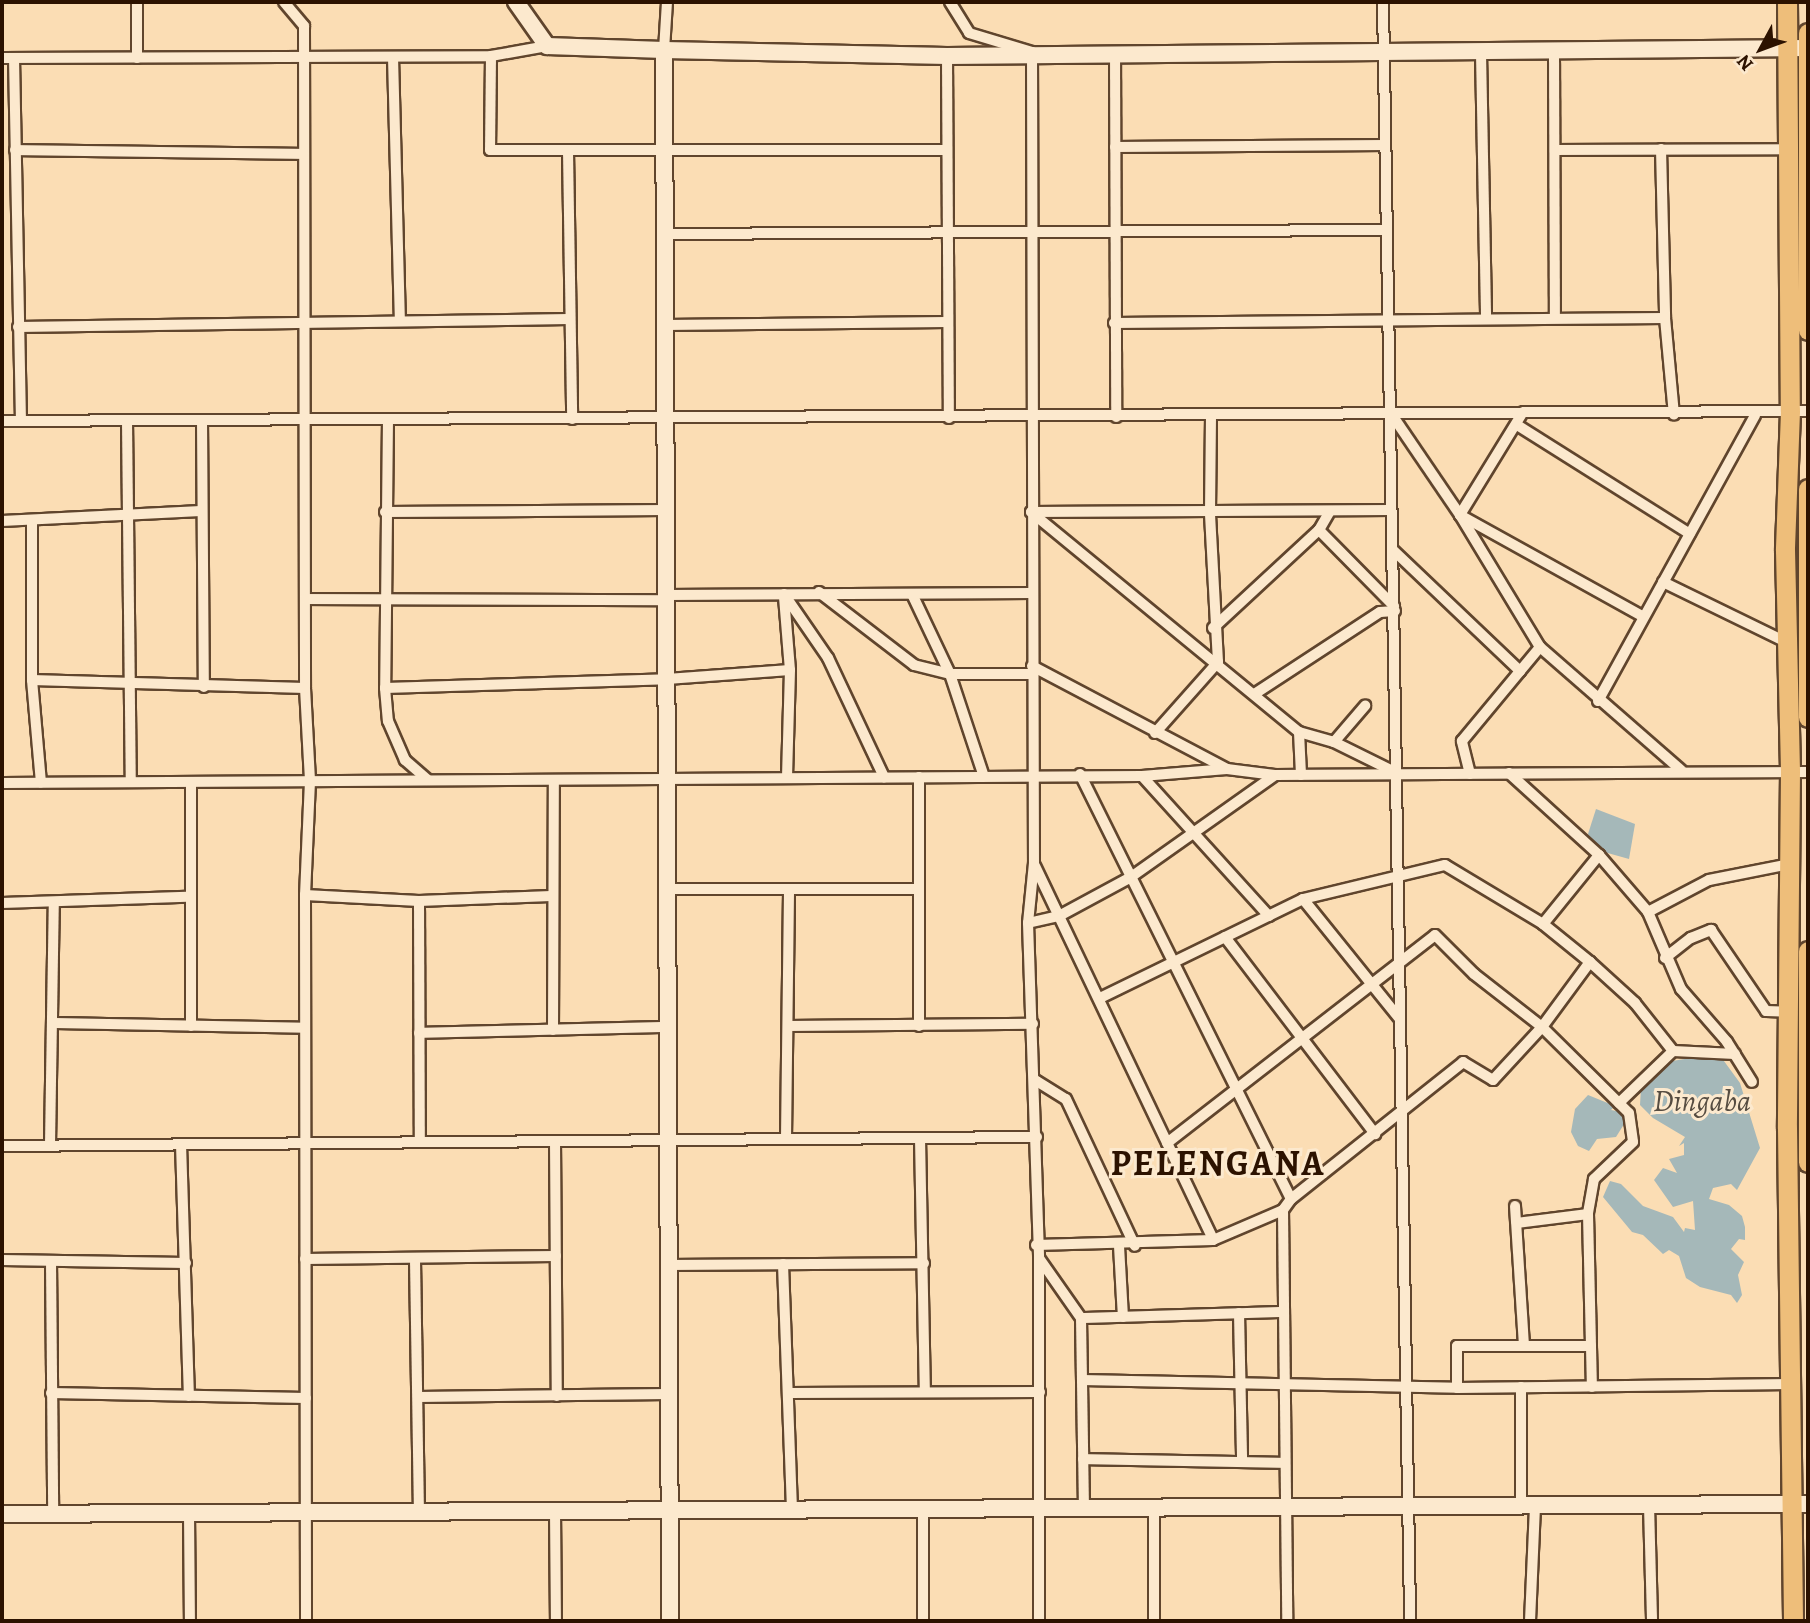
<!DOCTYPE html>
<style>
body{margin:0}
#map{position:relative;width:1810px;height:1623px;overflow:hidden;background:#fbddb4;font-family:Alegreya,serif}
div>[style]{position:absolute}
.water>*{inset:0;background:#a5b8b9}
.roads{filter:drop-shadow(2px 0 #60452d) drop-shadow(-2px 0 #60452d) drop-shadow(0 2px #60452d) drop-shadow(0 -2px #60452d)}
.street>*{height:10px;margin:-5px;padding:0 5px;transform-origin:5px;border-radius:5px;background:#fce9ce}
.secondary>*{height:16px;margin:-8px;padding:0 8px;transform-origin:8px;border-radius:8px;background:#fce9ce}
.highway>*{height:19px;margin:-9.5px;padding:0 9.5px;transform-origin:9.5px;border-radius:9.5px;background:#eebe7a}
span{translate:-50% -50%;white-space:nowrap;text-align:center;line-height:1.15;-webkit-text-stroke:6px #fce9ce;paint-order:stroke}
.water-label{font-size:30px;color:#564c41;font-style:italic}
.district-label{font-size:35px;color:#2c1200;font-weight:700;letter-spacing:2px}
.frame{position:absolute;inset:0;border:4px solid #2c1200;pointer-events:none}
.north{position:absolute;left:1726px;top:14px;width:70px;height:70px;-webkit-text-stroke:5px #fce9ce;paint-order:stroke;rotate:229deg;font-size:19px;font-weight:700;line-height:28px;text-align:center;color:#2c1200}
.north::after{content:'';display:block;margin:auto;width:24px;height:32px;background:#2c1200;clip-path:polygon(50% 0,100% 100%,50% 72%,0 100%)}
</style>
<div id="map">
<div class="water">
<div style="clip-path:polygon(1596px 809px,1635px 824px,1629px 859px,1597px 850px,1588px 834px)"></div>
<div style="clip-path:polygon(1710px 1055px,1721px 1057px,1740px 1083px,1760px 1148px,1737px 1190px,1731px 1184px,1713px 1188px,1709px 1199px,1729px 1205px,1742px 1216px,1745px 1227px,1745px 1240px,1739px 1239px,1731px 1249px,1744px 1262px,1738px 1275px,1742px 1295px,1737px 1303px,1731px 1295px,1700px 1287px,1686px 1278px,1679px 1256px,1669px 1250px,1663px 1254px,1643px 1235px,1632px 1232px,1603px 1197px,1610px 1181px,1621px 1184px,1643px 1206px,1673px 1217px,1684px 1232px,1685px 1228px,1695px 1230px,1693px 1201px,1673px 1207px,1654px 1180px,1663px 1168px,1677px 1173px,1669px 1159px,1684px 1155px,1684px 1143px,1679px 1146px,1685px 1137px,1653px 1118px,1640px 1105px,1641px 1088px,1672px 1061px)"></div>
<div style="clip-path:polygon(1588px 1095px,1615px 1106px,1611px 1110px,1622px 1112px,1626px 1121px,1616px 1137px,1597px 1139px,1589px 1151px,1578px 1146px,1571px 1132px,1575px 1109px)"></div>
</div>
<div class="roads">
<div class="street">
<div style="left:137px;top:2px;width:56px;rotate:90deg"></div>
<div style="left:284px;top:2px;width:31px;rotate:50deg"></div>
<div style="left:304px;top:26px;width:662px;rotate:89.91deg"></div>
<div style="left:305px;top:688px;width:93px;rotate:86.9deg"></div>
<div style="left:310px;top:781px;width:114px;rotate:92.5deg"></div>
<div style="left:305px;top:895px;width:726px;rotate:89.92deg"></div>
<div style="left:950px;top:2px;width:36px;rotate:58deg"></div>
<div style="left:969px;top:33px;width:66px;rotate:16.8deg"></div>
<div style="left:1032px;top:52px;width:811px;rotate:89.86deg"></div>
<div style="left:1034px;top:863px;width:60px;rotate:95.7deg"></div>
<div style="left:1028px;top:923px;width:335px;rotate:88.1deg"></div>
<div style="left:1039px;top:1258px;width:363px;rotate:90deg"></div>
<div style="left:1383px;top:2px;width:1619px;rotate:89.04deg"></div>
<div style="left:664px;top:50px;width:48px;rotate:-86.4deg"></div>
<div style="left:1115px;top:52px;width:365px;rotate:89.8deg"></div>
<div style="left:1481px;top:53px;width:266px;rotate:88.9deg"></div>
<div style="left:1554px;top:53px;width:263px;rotate:89.8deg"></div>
<div style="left:491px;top:56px;width:94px;rotate:90.6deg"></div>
<div style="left:490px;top:150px;width:457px"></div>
<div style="left:947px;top:56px;width:362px;rotate:89.7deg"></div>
<div style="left:393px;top:57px;width:263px;rotate:88.5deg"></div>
<div style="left:2px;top:58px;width:489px;rotate:-0.2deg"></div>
<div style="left:491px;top:56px;width:57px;rotate:-10.1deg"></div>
<div style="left:14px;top:58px;width:363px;rotate:88.9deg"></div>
<div style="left:1115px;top:147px;width:270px;rotate:-0.4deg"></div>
<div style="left:1661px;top:149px;width:169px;rotate:88.6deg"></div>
<div style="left:1665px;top:318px;width:97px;rotate:84.7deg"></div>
<div style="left:15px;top:150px;width:289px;rotate:0.8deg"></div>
<div style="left:1556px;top:150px;width:232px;rotate:-0.2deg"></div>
<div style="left:568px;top:151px;width:268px;rotate:89.1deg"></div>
<div style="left:664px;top:234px;width:722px;rotate:-0.32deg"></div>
<div style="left:1114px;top:323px;width:551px;rotate:-0.52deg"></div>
<div style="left:665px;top:325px;width:282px;rotate:-0.6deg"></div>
<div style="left:18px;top:327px;width:551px;rotate:-0.83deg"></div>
<div style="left:1390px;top:412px;width:125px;rotate:55.8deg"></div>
<div style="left:1460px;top:515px;width:154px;rotate:58.8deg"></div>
<div style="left:1540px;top:647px;width:187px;rotate:41.1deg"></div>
<div style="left:1523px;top:412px;width:121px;rotate:121.5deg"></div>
<div style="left:1460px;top:515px;width:210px;rotate:29deg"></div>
<div style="left:388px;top:419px;width:269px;rotate:90.6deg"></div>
<div style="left:385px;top:688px;width:33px;rotate:85deg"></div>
<div style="left:388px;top:721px;width:43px;rotate:66.4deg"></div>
<div style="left:405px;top:760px;width:30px;rotate:41deg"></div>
<div style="left:127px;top:420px;width:362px;rotate:89.4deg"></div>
<div style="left:202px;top:420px;width:267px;rotate:89.6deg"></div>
<div style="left:2px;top:421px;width:1806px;rotate:-0.32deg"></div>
<div style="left:1517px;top:425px;width:204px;rotate:32.2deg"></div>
<div style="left:385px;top:512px;width:280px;rotate:-0.4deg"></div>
<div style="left:1031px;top:512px;width:347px;rotate:39.4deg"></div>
<div style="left:1299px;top:732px;width:36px;rotate:16deg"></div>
<div style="left:1334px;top:742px;width:66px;rotate:26.2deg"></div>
<div style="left:1031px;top:512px;width:360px;rotate:-0.3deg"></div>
<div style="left:32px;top:520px;width:160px;rotate:90deg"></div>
<div style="left:32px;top:680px;width:103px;rotate:85deg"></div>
<div style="left:2px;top:521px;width:199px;rotate:-2.9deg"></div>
<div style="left:1319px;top:530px;width:107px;rotate:45.4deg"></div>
<div style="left:1392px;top:549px;width:177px;rotate:43.6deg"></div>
<div style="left:1663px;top:582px;width:137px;rotate:26deg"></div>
<div style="left:819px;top:592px;width:120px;rotate:37.5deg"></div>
<div style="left:914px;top:665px;width:37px;rotate:14deg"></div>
<div style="left:950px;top:674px;width:81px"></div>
<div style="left:784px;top:594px;width:78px;rotate:55.5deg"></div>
<div style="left:828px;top:658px;width:132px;rotate:64.8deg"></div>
<div style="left:912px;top:594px;width:89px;rotate:64.6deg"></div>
<div style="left:950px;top:674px;width:108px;rotate:71.7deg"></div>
<div style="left:666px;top:595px;width:366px;rotate:-0.3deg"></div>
<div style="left:784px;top:597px;width:73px;rotate:85.3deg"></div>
<div style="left:790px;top:670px;width:105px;rotate:91.6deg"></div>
<div style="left:305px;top:599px;width:361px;rotate:0.2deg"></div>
<div style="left:1213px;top:628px;width:144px;rotate:-42.8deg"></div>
<div style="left:1319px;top:530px;width:20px;rotate:-60deg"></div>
<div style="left:1032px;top:666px;width:221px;rotate:27.8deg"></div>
<div style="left:32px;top:680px;width:273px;rotate:1.7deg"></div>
<div style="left:385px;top:688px;width:282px;rotate:-1.8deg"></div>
<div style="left:667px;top:679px;width:123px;rotate:-4.2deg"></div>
<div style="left:1256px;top:693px;width:148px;rotate:-33.2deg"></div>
<div style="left:1380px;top:612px;width:15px;rotate:-4deg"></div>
<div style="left:1598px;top:701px;width:326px;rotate:-61.2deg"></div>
<div style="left:1299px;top:732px;width:43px;rotate:87.3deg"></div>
<div style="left:1155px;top:733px;width:95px;rotate:-48.4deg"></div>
<div style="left:1218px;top:662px;width:150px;rotate:-93.1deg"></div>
<div style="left:1210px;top:512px;width:95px;rotate:-89.4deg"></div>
<div style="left:1334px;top:742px;width:48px;rotate:-49.3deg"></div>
<div style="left:1509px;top:773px;width:122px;rotate:42.3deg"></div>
<div style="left:1599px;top:855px;width:75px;rotate:49.3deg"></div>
<div style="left:1648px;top:912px;width:84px;rotate:66.8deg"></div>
<div style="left:1681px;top:989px;width:70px;rotate:49deg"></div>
<div style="left:1727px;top:1042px;width:47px;rotate:58deg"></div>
<div style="left:1080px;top:774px;width:474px;rotate:63.6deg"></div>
<div style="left:1470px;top:774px;width:34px;rotate:-104deg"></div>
<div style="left:1462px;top:741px;width:122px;rotate:-50.3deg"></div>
<div style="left:1142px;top:776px;width:189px;rotate:47.8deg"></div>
<div style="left:191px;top:782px;width:244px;rotate:90deg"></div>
<div style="left:2px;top:783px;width:1140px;rotate:-0.35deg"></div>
<div style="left:1142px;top:776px;width:85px;rotate:-4.7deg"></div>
<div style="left:1227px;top:769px;width:48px;rotate:7.1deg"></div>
<div style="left:1275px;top:775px;width:533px;rotate:-0.32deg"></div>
<div style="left:1035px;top:866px;width:414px;rotate:64.5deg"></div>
<div style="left:667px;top:889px;width:252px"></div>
<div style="left:305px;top:895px;width:114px;rotate:3deg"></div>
<div style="left:419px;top:901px;width:132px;rotate:-2.2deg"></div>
<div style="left:1303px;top:899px;width:154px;rotate:51.1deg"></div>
<div style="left:419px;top:901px;width:241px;rotate:89.8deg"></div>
<div style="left:2px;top:903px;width:185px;rotate:-1.9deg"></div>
<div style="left:1648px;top:912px;width:69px;rotate:-27.7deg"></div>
<div style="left:1709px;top:880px;width:83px;rotate:-11.2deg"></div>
<div style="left:1028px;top:923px;width:32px;rotate:-13deg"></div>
<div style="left:1059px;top:916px;width:82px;rotate:-28.4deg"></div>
<div style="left:1131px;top:877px;width:176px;rotate:-35.3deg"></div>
<div style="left:1543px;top:924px;width:89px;rotate:-50.9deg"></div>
<div style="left:1225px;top:937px;width:248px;rotate:52.7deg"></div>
<div style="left:1665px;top:958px;width:33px;rotate:-38deg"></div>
<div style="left:1691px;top:938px;width:22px;rotate:-22deg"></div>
<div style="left:1711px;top:930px;width:98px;rotate:55.8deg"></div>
<div style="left:1766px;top:1011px;width:23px;rotate:2deg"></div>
<div style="left:1100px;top:998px;width:226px;rotate:-26deg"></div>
<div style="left:1303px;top:899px;width:146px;rotate:-13.5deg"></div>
<div style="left:1445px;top:865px;width:114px;rotate:31deg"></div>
<div style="left:1543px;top:924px;width:60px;rotate:39deg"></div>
<div style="left:1590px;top:962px;width:61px;rotate:42.3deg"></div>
<div style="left:1635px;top:1003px;width:61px;rotate:51.6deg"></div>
<div style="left:55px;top:1023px;width:250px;rotate:1.1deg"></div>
<div style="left:788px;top:1026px;width:245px;rotate:-0.5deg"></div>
<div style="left:919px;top:1026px;width:249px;rotate:-90deg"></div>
<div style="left:553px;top:1030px;width:250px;rotate:-89.8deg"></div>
<div style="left:419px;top:1033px;width:248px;rotate:-1.4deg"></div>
<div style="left:1035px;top:1080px;width:36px;rotate:32deg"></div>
<div style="left:1066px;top:1099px;width:162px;rotate:64.9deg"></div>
<div style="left:1619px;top:1103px;width:75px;rotate:-43.9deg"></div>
<div style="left:1673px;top:1051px;width:62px;rotate:2.8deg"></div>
<div style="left:786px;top:1138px;width:249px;rotate:-89.3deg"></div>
<div style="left:920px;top:1138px;width:254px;rotate:88.9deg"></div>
<div style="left:555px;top:1141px;width:255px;rotate:89.6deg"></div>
<div style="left:1167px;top:1143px;width:339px;rotate:-37.8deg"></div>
<div style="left:1435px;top:935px;width:55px;rotate:45deg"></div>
<div style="left:1474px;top:974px;width:86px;rotate:37.9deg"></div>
<div style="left:1542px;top:1027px;width:122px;rotate:44.7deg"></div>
<div style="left:1629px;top:1113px;width:29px;rotate:82deg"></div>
<div style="left:1633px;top:1142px;width:54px;rotate:136.5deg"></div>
<div style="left:1594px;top:1179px;width:36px;rotate:100deg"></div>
<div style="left:1588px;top:1214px;width:72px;rotate:172.8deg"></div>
<div style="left:181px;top:1144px;width:252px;rotate:88.2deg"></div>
<div style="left:50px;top:1145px;width:242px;rotate:-89.1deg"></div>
<div style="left:2px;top:1146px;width:1035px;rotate:-0.5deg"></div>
<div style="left:1515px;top:1206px;width:140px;rotate:86.3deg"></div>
<div style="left:1283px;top:1210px;width:411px;rotate:89.4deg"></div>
<div style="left:1588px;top:1214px;width:173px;rotate:88.7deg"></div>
<div style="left:1036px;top:1245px;width:177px;rotate:-1.6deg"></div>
<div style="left:1213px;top:1240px;width:76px;rotate:-23.2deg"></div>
<div style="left:1283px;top:1210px;width:14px;rotate:-54deg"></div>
<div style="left:1291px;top:1199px;width:220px;rotate:-38.5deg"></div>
<div style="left:1463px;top:1062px;width:35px;rotate:31deg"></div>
<div style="left:1493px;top:1080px;width:72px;rotate:-47.2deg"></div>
<div style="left:1542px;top:1027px;width:81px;rotate:-53.6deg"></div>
<div style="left:1119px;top:1246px;width:71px;rotate:86.8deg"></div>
<div style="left:1039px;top:1258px;width:73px;rotate:55deg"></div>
<div style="left:1081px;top:1318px;width:189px;rotate:89.1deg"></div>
<div style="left:305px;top:1259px;width:251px;rotate:-0.7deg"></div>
<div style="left:2px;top:1260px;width:184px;rotate:0.9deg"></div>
<div style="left:415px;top:1260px;width:252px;rotate:89.1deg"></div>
<div style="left:51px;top:1261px;width:253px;rotate:89.5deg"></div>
<div style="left:783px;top:1264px;width:246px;rotate:87.9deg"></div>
<div style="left:668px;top:1265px;width:256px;rotate:-0.4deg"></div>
<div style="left:1239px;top:1313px;width:149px;rotate:88.8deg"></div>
<div style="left:1081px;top:1318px;width:202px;rotate:-1.7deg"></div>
<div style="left:1082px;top:1380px;width:375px;rotate:1.2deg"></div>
<div style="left:1457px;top:1388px;width:334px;rotate:-0.7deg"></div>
<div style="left:1457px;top:1388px;width:42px;rotate:-90deg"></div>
<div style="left:1457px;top:1346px;width:134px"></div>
<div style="left:51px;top:1393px;width:255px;rotate:1.1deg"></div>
<div style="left:788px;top:1393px;width:252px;rotate:-0.2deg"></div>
<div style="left:418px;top:1397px;width:251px;rotate:-0.7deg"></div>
<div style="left:1083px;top:1459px;width:202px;rotate:1.1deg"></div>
<div style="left:1649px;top:1505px;width:116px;rotate:88.5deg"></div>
<div style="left:1521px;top:1506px;width:119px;rotate:-90deg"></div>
<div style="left:555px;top:1511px;width:110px;rotate:89.5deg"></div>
<div style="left:189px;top:1513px;width:108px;rotate:89.5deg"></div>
<div style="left:923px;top:1621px;width:112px;rotate:-90deg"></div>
<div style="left:1154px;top:1621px;width:113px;rotate:-90deg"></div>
<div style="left:1530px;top:1621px;width:115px;rotate:-87.5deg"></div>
</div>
<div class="secondary">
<div style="left:516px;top:2px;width:54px;rotate:54.8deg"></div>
<div style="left:547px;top:46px;width:117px;rotate:2deg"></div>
<div style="left:664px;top:50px;width:283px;rotate:1.2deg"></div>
<div style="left:947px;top:56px;width:861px;rotate:-0.53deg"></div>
<div style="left:664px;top:50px;width:1571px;rotate:89.78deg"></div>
<div style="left:2px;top:1514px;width:1806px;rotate:-0.32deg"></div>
</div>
<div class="highway">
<div style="left:1787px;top:2px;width:409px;rotate:89.6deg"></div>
<div style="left:1790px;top:411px;width:139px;rotate:92.1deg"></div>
<div style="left:1785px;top:550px;width:221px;rotate:88.7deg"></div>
<div style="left:1790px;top:771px;width:357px;rotate:90.5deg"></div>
<div style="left:1787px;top:1128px;width:493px;rotate:89.3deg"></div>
<div style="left:1808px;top:33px;width:297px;rotate:90deg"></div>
<div style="left:1808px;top:489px;width:228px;rotate:90deg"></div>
<div style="left:1808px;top:951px;width:211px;rotate:90deg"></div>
</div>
</div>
<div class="water-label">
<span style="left:1702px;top:1101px">Dingaba</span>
</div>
<div class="district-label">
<span style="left:1218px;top:1163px">PELENGANA</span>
</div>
<div class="frame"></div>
<div class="north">N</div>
</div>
